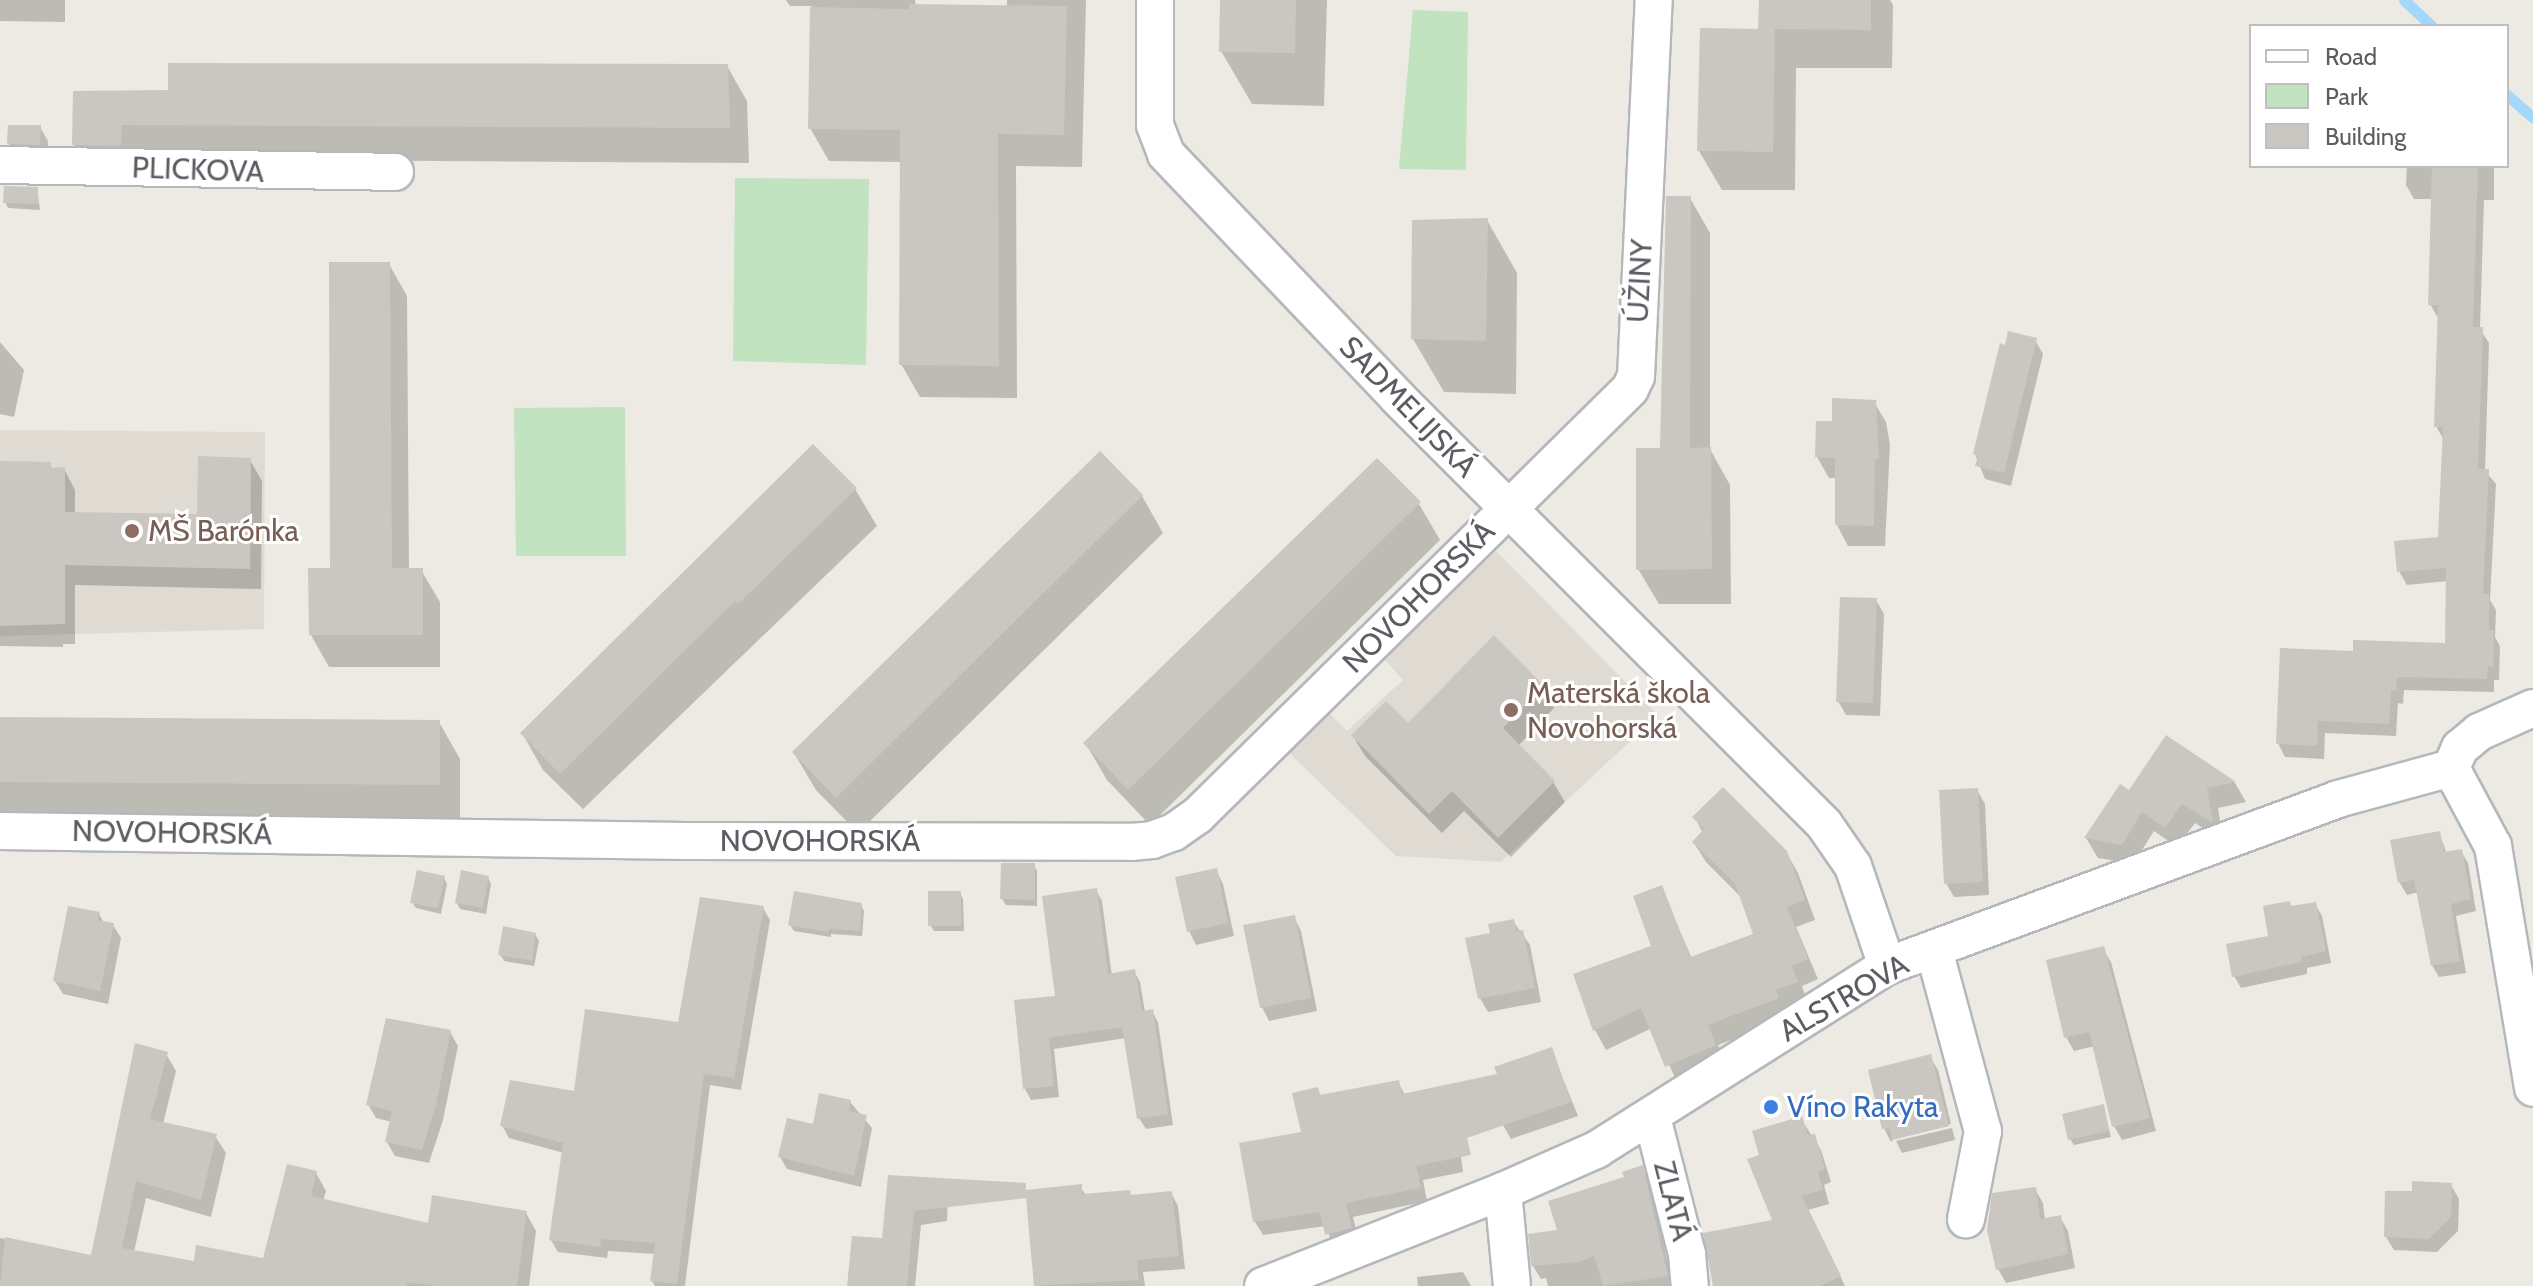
<!DOCTYPE html>
<meta charset="utf-8">
<style>
body{margin:0}
#map{position:relative;width:2533px;height:1286px;overflow:hidden;background:#eceae2;font-family:Cabin,sans-serif}
div>[style]{position:absolute}
.education>*{inset:0;background:#dfdbd3}
.green>*{inset:0;background:#c1e3bf}
.shadow>*{inset:0;background:#0003}
.stream>*{height:11px;margin:-5.5px;padding:0 5.5px;transform-origin:5.5px;border-radius:5.5px;background:#a4d8fa}
.building>*{inset:0;background:#cac6c1}
.roads{filter:drop-shadow(2px 0 #b4b8bc) drop-shadow(-2px 0 #b4b8bc) drop-shadow(0 2px #b4b8bc) drop-shadow(0 -2px #b4b8bc)}
.minor>*{height:36px;margin:-18px;padding:0 18px;transform-origin:18px;border-radius:18px;background:#fff}
.dots>*{width:22px;height:22px;translate:-50% -50%;box-sizing:border-box;border:4px solid #fff;border-radius:50%}
span{translate:-50% -50%;white-space:nowrap;text-align:center;line-height:1.15;-webkit-text-stroke:6px #fff;paint-order:stroke}
.street-label{font-size:30px;color:#5a5e62}
.education-label{font-size:30px;color:#785e54}
.left{translate:0 -50%;text-align:left}
.shop-label{font-size:30px;color:#366cbe}
.legend{position:absolute;left:2249px;top:24px;width:260px;height:144px;box-sizing:border-box;background:#fff;border:2px solid #bdbfc0;margin:0;padding:10px 14px;list-style:none;font-size:24px;color:#5a5e62}
.legend li{display:flex;align-items:center;gap:16px;height:40px}
.legend b{width:40px;border:2px solid #bdbfc0}
</style>
<div id="map">
<div class="education">
<div style="clip-path:polygon(0 430px,265px 432px,264px 629px,0 636px)"></div>
<div style="clip-path:polygon(1496px 551px,1658px 715px,1501px 862px,1396px 856px,1288px 752px,1329px 713px,1347px 731px,1403px 680px,1384px 659px)"></div>
</div>
<div class="green">
<div style="clip-path:polygon(1413px 10px,1468px 12px,1466px 170px,1399px 169px)"></div>
<div style="clip-path:polygon(735px 178px,869px 179px,866px 365px,733px 361px)"></div>
<div style="clip-path:polygon(625px 407px,626px 556px,516px 556px,514px 408px)"></div>
</div>
<div class="shadow">
<div style="clip-path:polygon(0 0,65px 0,65px 22px,0 21px)"></div>
<div style="clip-path:polygon(786px 0,915px 0,916px 7px,1007px 10px,1007px 0,1086px 0,1082px 167px,1016px 166px,1017px 398px,920px 397px,901px 364px,902px 162px,829px 161px,810px 128px,812px 6px,790px 6px)"></div>
<div style="clip-path:polygon(1222px 0,1327px 0,1324px 106px,1252px 104px,1221px 51px)"></div>
<div style="clip-path:polygon(1761px 0,1890px 0,1893px 5px,1892px 68px,1796px 68px,1795px 190px,1722px 190px,1699px 151px,1760px 31px)"></div>
<div style="clip-path:polygon(727px 66px,747px 101px,749px 163px,142px 159px,94px 180px,74px 145px,170px 92px)"></div>
<div style="clip-path:polygon(40px 127px,48px 141px,47px 158px,16px 157px,9px 144px)"></div>
<div style="clip-path:polygon(2407px 166px,2494px 168px,2494px 200px,2484px 200px,2480px 329px,2489px 343px,2485px 471px,2496px 484px,2490px 600px,2496px 610px,2495px 637px,2500px 646px,2499px 680px,2494px 680px,2494px 692px,2404px 690px,2403px 704px,2398px 703px,2396px 736px,2325px 733px,2324px 759px,2285px 757px,2278px 743px,2355px 653px,2447px 645px,2448px 581px,2407px 585px,2399px 571px,2440px 539px,2444px 440px,2436px 426px,2438px 318px,2430px 304px,2433px 199px,2414px 199px,2406px 185px)"></div>
<div style="clip-path:polygon(37px 189px,40px 210px,8px 208px,5px 202px)"></div>
<div style="clip-path:polygon(1690px 198px,1710px 233px,1710px 449px,1730px 485px,1731px 604px,1659px 604px,1638px 569px,1662px 450px)"></div>
<div style="clip-path:polygon(1487px 220px,1517px 273px,1516px 394px,1444px 392px,1413px 339px)"></div>
<div style="clip-path:polygon(389px 264px,407px 296px,409px 570px,421px 570px,440px 602px,440px 667px,329px 667px,311px 635px,332px 570px)"></div>
<div style="clip-path:polygon(2035px 340px,2043px 354px,2011px 486px,1985px 479px,1975px 454px)"></div>
<div style="clip-path:polygon(0 342px,24px 370px,14px 417px,0 414px)"></div>
<div style="clip-path:polygon(1874px 402px,1886px 422px,1890px 445px,1885px 546px,1848px 546px,1837px 525px,1837px 478px,1829px 478px,1817px 457px,1834px 423px)"></div>
<div style="clip-path:polygon(1100px 454px,1142px 496px,1163px 533px,858px 833px,816px 790px,794px 753px)"></div>
<div style="clip-path:polygon(250px 460px,262px 481px,261px 589px,75px 585px,75px 644px,63px 644px,63px 647px,0 646px,0 463px,50px 464px,53px 470px,64px 469px,75px 490px,75px 514px,199px 516px)"></div>
<div style="clip-path:polygon(855px 489px,877px 526px,583px 809px,543px 770px,522px 733px)"></div>
<div style="clip-path:polygon(1419px 504px,1440px 540px,1150px 825px,1107px 780px,1086px 744px)"></div>
<div style="clip-path:polygon(1876px 600px,1884px 614px,1880px 716px,1846px 715px,1838px 701px)"></div>
<div style="clip-path:polygon(1494px 638px,1543px 688px,1554px 708px,1518px 746px,1553px 782px,1565px 802px,1511px 857px,1464px 811px,1442px 833px,1365px 756px,1353px 736px,1408px 726px)"></div>
<div style="clip-path:polygon(0 719px,439px 722px,460px 759px,460px 822px,0 818px)"></div>
<div style="clip-path:polygon(2167px 738px,2235px 783px,2246px 802px,2218px 808px,2223px 841px,2195px 823px,2177px 847px,2154px 831px,2133px 864px,2098px 858px,2086px 838px,2129px 793px)"></div>
<div style="clip-path:polygon(1977px 790px,1985px 804px,1989px 895px,1954px 897px,1946px 883px)"></div>
<div style="clip-path:polygon(1695px 818px,1786px 852px,1798px 873px,1815px 920px,1796px 927px,1818px 979px,1802px 986px,1808px 1003px,1789px 1018px,1718px 1045px,1725px 1066px,1679px 1086px,1652px 1028px,1606px 1050px,1595px 1030px,1576px 975px,1654px 947px,1661px 887px,1692px 959px,1756px 935px,1742px 898px,1706px 862px,1694px 843px,1703px 833px)"></div>
<div style="clip-path:polygon(2439px 833px,2447px 854px,2461px 851px,2468px 863px,2476px 911px,2456px 916px,2466px 973px,2439px 977px,2432px 965px,2419px 892px,2407px 895px,2400px 883px,2392px 842px)"></div>
<div style="clip-path:polygon(1034px 865px,1037px 871px,1037px 906px,1006px 905px,1002px 899px)"></div>
<div style="clip-path:polygon(1216px 870px,1223px 884px,1234px 936px,1196px 945px,1189px 931px)"></div>
<div style="clip-path:polygon(444px 878px,447px 884px,441px 914px,416px 908px,412px 902px)"></div>
<div style="clip-path:polygon(488px 878px,491px 884px,486px 914px,460px 909px,457px 903px)"></div>
<div style="clip-path:polygon(1096px 890px,1102px 901px,1112px 976px,1134px 971px,1140px 982px,1145px 1012px,1152px 1011px,1158px 1022px,1173px 1125px,1146px 1129px,1139px 1118px,1126px 1038px,1054px 1049px,1059px 1097px,1031px 1100px,1025px 1089px)"></div>
<div style="clip-path:polygon(960px 893px,963px 899px,964px 931px,934px 931px,930px 925px)"></div>
<div style="clip-path:polygon(2315px 904px,2322px 916px,2331px 963px,2307px 968px,2307px 974px,2241px 988px,2234px 976px,2292px 908px)"></div>
<div style="clip-path:polygon(861px 905px,864px 911px,862px 936px,831px 934px,831px 937px,794px 931px,790px 925px)"></div>
<div style="clip-path:polygon(763px 908px,770px 920px,741px 1090px,710px 1085px,685px 1286px,655px 1286px,652px 1281px,655px 1254px,608px 1251px,607px 1258px,558px 1252px,551px 1240px,564px 1153px,509px 1138px,502px 1125px,576px 1093px,680px 1024px)"></div>
<div style="clip-path:polygon(99px 914px,104px 923px,113px 925px,121px 938px,108px 1004px,63px 994px,55px 981px)"></div>
<div style="clip-path:polygon(1294px 917px,1301px 931px,1317px 1011px,1269px 1021px,1262px 1007px)"></div>
<div style="clip-path:polygon(1513px 921px,1530px 945px,1541px 1002px,1488px 1012px,1480px 998px,1492px 935px)"></div>
<div style="clip-path:polygon(535px 934px,539px 941px,534px 966px,504px 961px,500px 954px)"></div>
<div style="clip-path:polygon(2103px 949px,2111px 962px,2156px 1131px,2122px 1140px,2114px 1126px,2095px 1046px,2074px 1051px,2066px 1037px)"></div>
<div style="clip-path:polygon(450px 1032px,458px 1046px,443px 1120px,429px 1163px,395px 1156px,387px 1142px,392px 1122px,376px 1118px,368px 1104px)"></div>
<div style="clip-path:polygon(1551px 1049px,1578px 1116px,1511px 1139px,1503px 1125px,1497px 1068px)"></div>
<div style="clip-path:polygon(166px 1054px,176px 1071px,163px 1124px,215px 1136px,226px 1153px,211px 1217px,146px 1198px,134px 1252px,195px 1263px,265px 1260px,316px 1173px,326px 1191px,323px 1201px,429px 1226px,526px 1213px,536px 1231px,529px 1286px,0 1286px,0 1238px,92px 1258px)"></div>
<div style="clip-path:polygon(1930px 1057px,1938px 1070px,1951px 1124px,1894px 1138px,1891px 1142px,1884px 1128px)"></div>
<div style="clip-path:polygon(1398px 1082px,1405px 1095px,1454px 1100px,1463px 1172px,1423px 1180px,1427px 1201px,1353px 1217px,1359px 1241px,1335px 1248px,1325px 1226px,1263px 1235px,1255px 1222px,1241px 1145px,1304px 1134px,1317px 1089px,1322px 1097px)"></div>
<div style="clip-path:polygon(850px 1102px,872px 1128px,861px 1187px,787px 1169px,780px 1157px,814px 1126px)"></div>
<div style="clip-path:polygon(2103px 1106px,2111px 1137px,2074px 1145px,2070px 1139px)"></div>
<div style="clip-path:polygon(1801px 1119px,1821px 1150px,1831px 1182px,1824px 1185px,1829px 1204px,1808px 1210px,1845px 1286px,1713px 1286px,1775px 1221px,1762px 1157px)"></div>
<div style="clip-path:polygon(1952px 1128px,1955px 1140px,1902px 1153px,1896px 1141px)"></div>
<div style="clip-path:polygon(1642px 1168px,1649px 1181px,1673px 1286px,1548px 1286px,1546px 1278px,1541px 1279px,1533px 1266px,1560px 1231px)"></div>
<div style="clip-path:polygon(890px 1177px,948px 1194px,947px 1221px,921px 1225px,915px 1286px,849px 1286px,884px 1240px)"></div>
<div style="clip-path:polygon(2451px 1185px,2459px 1199px,2458px 1231px,2437px 1252px,2394px 1250px,2386px 1237px,2414px 1193px)"></div>
<div style="clip-path:polygon(1080px 1186px,1086px 1196px,1132px 1197px,1171px 1193px,1178px 1206px,1185px 1269px,1143px 1272px,1145px 1286px,1036px 1286px,1028px 1192px)"></div>
<div style="clip-path:polygon(2035px 1189px,2043px 1203px,2045px 1220px,2060px 1217px,2068px 1231px,2075px 1268px,2006px 1283px,1998px 1269px)"></div>
<div style="clip-path:polygon(1463px 1272px,1471px 1286px,1418px 1286px,1417px 1277px)"></div>
</div>
<div class="stream">
<div style="left:2404px;top:0;width:38px;rotate:43deg"></div>
<div style="left:2507px;top:95px;width:35px;rotate:41deg"></div>
</div>
<div class="building">
<div style="clip-path:polygon(1220px 0,1296px 0,1295px 53px,1219px 52px)"></div>
<div style="clip-path:polygon(1759px 0,1871px 0,1871px 30px,1775px 29px,1773px 152px,1697px 151px,1700px 28px,1758px 29px)"></div>
<div style="clip-path:polygon(909px 4px,1067px 6px,1064px 135px,998px 134px,999px 366px,899px 365px,900px 130px,808px 129px,810px 7px,909px 9px)"></div>
<div style="clip-path:polygon(168px 63px,728px 64px,730px 128px,122px 125px,121px 146px,72px 145px,73px 91px,168px 90px)"></div>
<div style="clip-path:polygon(8px 125px,41px 125px,40px 145px,7px 144px)"></div>
<div style="clip-path:polygon(2432px 166px,2478px 166px,2473px 327px,2483px 327px,2478px 469px,2489px 469px,2483px 594px,2489px 594px,2489px 630px,2494px 630px,2493px 667px,2488px 667px,2487px 679px,2397px 677px,2396px 691px,2391px 690px,2389px 724px,2318px 721px,2317px 746px,2276px 744px,2280px 648px,2353px 651px,2353px 640px,2445px 643px,2446px 568px,2397px 572px,2394px 541px,2438px 537px,2443px 427px,2434px 427px,2438px 305px,2428px 305px)"></div>
<div style="clip-path:polygon(4px 186px,38px 187px,38px 204px,3px 203px)"></div>
<div style="clip-path:polygon(1666px 196px,1691px 196px,1690px 448px,1711px 447px,1712px 569px,1636px 570px,1636px 448px,1660px 448px)"></div>
<div style="clip-path:polygon(1488px 218px,1486px 341px,1411px 339px,1412px 220px)"></div>
<div style="clip-path:polygon(329px 262px,390px 262px,392px 568px,423px 568px,423px 635px,309px 635px,308px 568px,330px 568px)"></div>
<div style="clip-path:polygon(2008px 331px,2037px 338px,2004px 473px,1975px 466px,1978px 456px,1973px 454px,2000px 343px,2005px 345px)"></div>
<div style="clip-path:polygon(1832px 398px,1876px 400px,1879px 459px,1875px 459px,1874px 526px,1835px 525px,1835px 458px,1815px 457px,1816px 421px,1832px 421px)"></div>
<div style="clip-path:polygon(813px 444px,857px 488px,738px 604px,735px 601px,560px 774px,520px 733px)"></div>
<div style="clip-path:polygon(1100px 451px,1143px 495px,836px 798px,792px 752px)"></div>
<div style="clip-path:polygon(198px 456px,251px 458px,250px 569px,65px 565px,65px 624px,0 626px,0 461px,51px 462px,51px 468px,65px 467px,65px 512px,197px 514px)"></div>
<div style="clip-path:polygon(1377px 458px,1421px 502px,1128px 790px,1083px 743px)"></div>
<div style="clip-path:polygon(1840px 597px,1877px 598px,1873px 703px,1836px 702px)"></div>
<div style="clip-path:polygon(1494px 635px,1544px 686px,1503px 728px,1555px 781px,1498px 838px,1452px 791px,1429px 814px,1351px 735px,1386px 701px,1408px 723px)"></div>
<div style="clip-path:polygon(0 717px,440px 720px,440px 785px,0 782px)"></div>
<div style="clip-path:polygon(2166px 735px,2236px 782px,2207px 788px,2213px 823px,2182px 804px,2165px 828px,2142px 812px,2122px 845px,2084px 838px,2120px 784px,2129px 790px)"></div>
<div style="clip-path:polygon(1723px 787px,1787px 851px,1805px 900px,1787px 907px,1808px 959px,1792px 966px,1798px 982px,1776px 990px,1779px 998px,1708px 1025px,1716px 1045px,1665px 1067px,1641px 1008px,1593px 1031px,1573px 974px,1651px 946px,1633px 896px,1662px 885px,1690px 957px,1753px 934px,1735px 884px,1692px 842px,1704px 829px,1692px 817px)"></div>
<div style="clip-path:polygon(1978px 788px,1983px 882px,1944px 884px,1939px 790px)"></div>
<div style="clip-path:polygon(2440px 831px,2444px 852px,2462px 849px,2471px 899px,2451px 904px,2460px 961px,2431px 966px,2414px 880px,2398px 883px,2390px 840px)"></div>
<div style="clip-path:polygon(1001px 863px,1035px 863px,1035px 900px,1000px 899px)"></div>
<div style="clip-path:polygon(1217px 868px,1228px 923px,1187px 932px,1175px 877px)"></div>
<div style="clip-path:polygon(417px 870px,445px 876px,438px 908px,410px 903px)"></div>
<div style="clip-path:polygon(461px 870px,489px 876px,483px 908px,455px 903px)"></div>
<div style="clip-path:polygon(1097px 888px,1108px 974px,1135px 969px,1142px 1011px,1153px 1009px,1168px 1114px,1137px 1119px,1122px 1027px,1049px 1038px,1054px 1086px,1023px 1089px,1014px 1000px,1055px 996px,1042px 896px)"></div>
<div style="clip-path:polygon(794px 891px,862px 903px,860px 931px,828px 929px,828px 932px,788px 925px)"></div>
<div style="clip-path:polygon(928px 891px,961px 891px,961px 926px,928px 926px)"></div>
<div style="clip-path:polygon(700px 897px,764px 906px,734px 1078px,704px 1074px,677px 1284px,650px 1281px,655px 1243px,601px 1239px,600px 1247px,549px 1240px,563px 1143px,500px 1126px,510px 1080px,574px 1091px,585px 1009px,678px 1022px)"></div>
<div style="clip-path:polygon(2290px 901px,2291px 906px,2316px 902px,2326px 951px,2301px 957px,2302px 962px,2232px 977px,2226px 944px,2268px 936px,2263px 906px)"></div>
<div style="clip-path:polygon(68px 906px,100px 912px,98px 920px,114px 923px,100px 991px,53px 981px)"></div>
<div style="clip-path:polygon(1295px 915px,1311px 998px,1260px 1008px,1243px 925px)"></div>
<div style="clip-path:polygon(1514px 919px,1517px 931px,1523px 930px,1535px 988px,1478px 999px,1465px 938px,1490px 933px,1488px 924px)"></div>
<div style="clip-path:polygon(503px 926px,536px 933px,532px 961px,498px 955px)"></div>
<div style="clip-path:polygon(2104px 946px,2150px 1118px,2112px 1127px,2089px 1032px,2064px 1038px,2046px 960px)"></div>
<div style="clip-path:polygon(386px 1018px,451px 1030px,436px 1105px,422px 1150px,385px 1142px,392px 1111px,366px 1105px)"></div>
<div style="clip-path:polygon(135px 1043px,168px 1052px,150px 1119px,217px 1134px,201px 1200px,136px 1181px,122px 1248px,194px 1261px,196px 1245px,263px 1258px,287px 1164px,317px 1171px,311px 1196px,428px 1223px,432px 1195px,527px 1211px,517px 1286px,437px 1286px,407px 1282px,407px 1286px,0 1286px,5px 1237px,91px 1255px)"></div>
<div style="clip-path:polygon(1552px 1047px,1571px 1102px,1467px 1138px,1471px 1155px,1416px 1166px,1421px 1188px,1346px 1203px,1352px 1228px,1325px 1235px,1320px 1212px,1253px 1222px,1239px 1143px,1301px 1132px,1292px 1093px,1318px 1087px,1320px 1095px,1399px 1080px,1402px 1094px,1497px 1074px,1494px 1067px)"></div>
<div style="clip-path:polygon(1931px 1054px,1949px 1126px,1892px 1140px,1889px 1128px,1882px 1129px,1868px 1070px)"></div>
<div style="clip-path:polygon(819px 1093px,851px 1100px,849px 1111px,867px 1115px,854px 1176px,778px 1157px,787px 1118px,813px 1124px)"></div>
<div style="clip-path:polygon(2104px 1104px,2109px 1131px,2068px 1140px,2062px 1114px)"></div>
<div style="clip-path:polygon(1802px 1116px,1808px 1135px,1815px 1134px,1825px 1169px,1818px 1171px,1823px 1190px,1802px 1196px,1841px 1276px,1820px 1286px,1713px 1286px,1703px 1233px,1772px 1220px,1747px 1159px,1759px 1155px,1752px 1131px)"></div>
<div style="clip-path:polygon(1643px 1165px,1668px 1276px,1603px 1286px,1594px 1256px,1579px 1262px,1531px 1266px,1528px 1234px,1557px 1230px,1548px 1201px,1624px 1177px,1622px 1172px)"></div>
<div style="clip-path:polygon(888px 1175px,1026px 1183px,1026px 1190px,1082px 1184px,1082px 1194px,1130px 1190px,1131px 1195px,1172px 1191px,1179px 1256px,1137px 1260px,1139px 1280px,1034px 1286px,1026px 1198px,914px 1211px,907px 1286px,847px 1286px,852px 1236px,882px 1238px)"></div>
<div style="clip-path:polygon(2412px 1181px,2452px 1183px,2451px 1217px,2429px 1239px,2384px 1237px,2385px 1191px,2412px 1191px)"></div>
<div style="clip-path:polygon(2036px 1187px,2040px 1219px,2061px 1215px,2068px 1254px,1996px 1270px,1987px 1230px,1992px 1193px)"></div>
</div>
<div class="roads">
<div class="minor">
<div style="left:1155px;top:0;width:125px;rotate:90deg"></div>
<div style="left:1155px;top:125px;width:31px;rotate:69deg"></div>
<div style="left:1166px;top:154px;width:337px;rotate:46.4deg"></div>
<div style="left:1398px;top:398px;width:602px;rotate:45deg"></div>
<div style="left:1824px;top:824px;width:51px;rotate:55.4deg"></div>
<div style="left:1853px;top:866px;width:106px;rotate:71.2deg"></div>
<div style="left:0;top:165px;width:395px;rotate:1deg"></div>
<div style="left:2451px;top:768px;width:89px;rotate:61.7deg"></div>
<div style="left:2493px;top:846px;width:245px;rotate:80.6deg"></div>
<div style="left:2451px;top:768px;width:22px;rotate:-66deg"></div>
<div style="left:2460px;top:748px;width:25px;rotate:-40deg"></div>
<div style="left:2479px;top:732px;width:59px;rotate:-24deg"></div>
<div style="left:0;top:831px;width:685px;rotate:0.84deg"></div>
<div style="left:685px;top:841px;width:446px;rotate:0.1deg"></div>
<div style="left:1131px;top:842px;width:21px;rotate:-5deg"></div>
<div style="left:1152px;top:840px;width:23px;rotate:-20deg"></div>
<div style="left:1174px;top:832px;width:28px;rotate:-35deg"></div>
<div style="left:1197px;top:816px;width:608px;rotate:-44.6deg"></div>
<div style="left:1630px;top:389px;width:14px;rotate:-65deg"></div>
<div style="left:1636px;top:376px;width:376px;rotate:-87.3deg"></div>
<div style="left:1934px;top:950px;width:188px;rotate:74.9deg"></div>
<div style="left:1983px;top:1131px;width:90px;rotate:100.9deg"></div>
<div style="left:1652px;top:1117px;width:141px;rotate:75.7deg"></div>
<div style="left:1687px;top:1254px;width:32px;rotate:85deg"></div>
<div style="left:1503px;top:1191px;width:95px;rotate:84.6deg"></div>
<div style="left:1263px;top:1286px;width:258px;rotate:-21.6deg"></div>
<div style="left:1503px;top:1191px;width:102px;rotate:-23.8deg"></div>
<div style="left:1596px;top:1150px;width:344px;rotate:-32.3deg"></div>
<div style="left:1887px;top:966px;width:481px;rotate:-20.3deg"></div>
<div style="left:2338px;top:799px;width:117px;rotate:-15.3deg"></div>
</div>
</div>
<div class="dots">
<div style="left:132px;top:531px;background:#8d6e63"></div>
<div style="left:1511px;top:710px;background:#8d6e63"></div>
<div style="left:1771px;top:1107px;background:#3f7fe0"></div>
</div>
<div class="street-label">
<span style="left:198px;top:170px;rotate:2deg">PLICKOVA</span>
<span style="left:1640px;top:281px;rotate:-87deg">ÚŽINY</span>
<span style="left:1408px;top:407px;rotate:46deg">SADMELIJSKÁ</span>
<span style="left:1419px;top:597px;rotate:-45deg">NOVOHORSKÁ</span>
<span style="left:172px;top:833px;rotate:1deg">NOVOHORSKÁ</span>
<span style="left:820px;top:841px">NOVOHORSKÁ</span>
<span style="left:1844px;top:998px;rotate:-30deg">ALSTROVA</span>
<span style="left:1673px;top:1201px;rotate:76deg">ZLATÁ</span>
</div>
<div class="education-label">
<span class="left" style="left:148px;top:531px">MŠ Barónka</span>
<span class="left" style="left:1527px;top:710px">Materská škola<br>Novohorská</span>
</div>
<div class="shop-label">
<span class="left" style="left:1787px;top:1107px">Víno Rakyta</span>
</div>
<ul class="legend">
<li><b style="height:10px;background:#fff"></b>Road</li>
<li><b style="height:22px;background:#c1e3bf"></b>Park</li>
<li><b style="height:22px;background:#cac6c1"></b>Building</li>
</ul>
</div>
